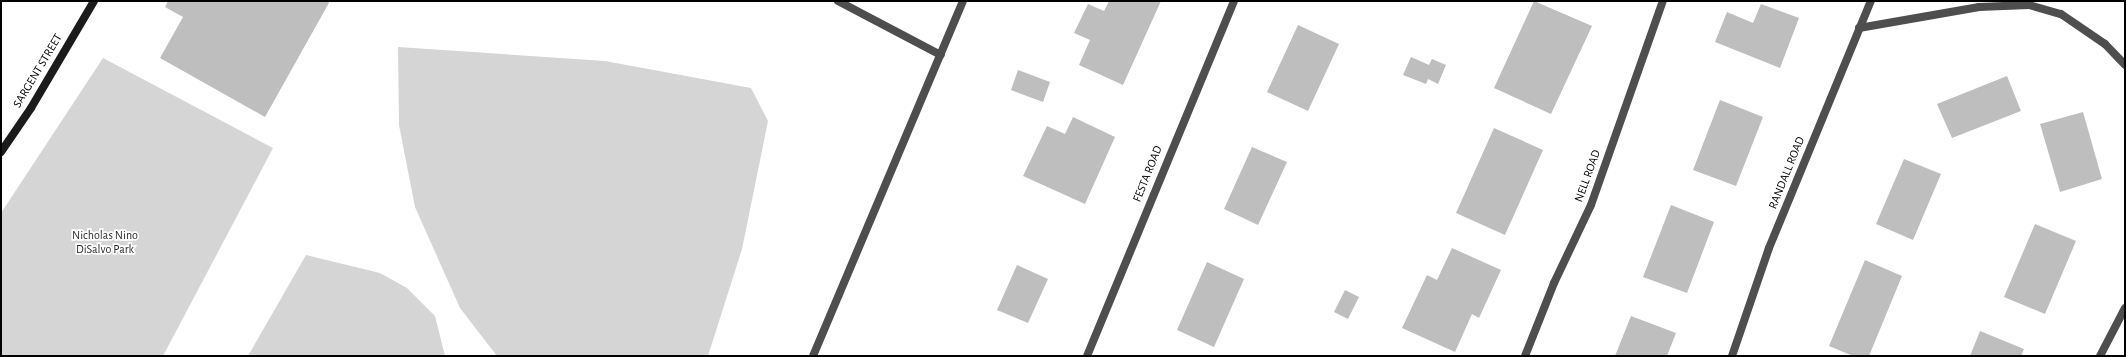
<!DOCTYPE html>
<style>
body{margin:0}
#map{position:relative;width:2126px;height:357px;overflow:hidden;background:#fff;font-family:"Alegreya Sans",sans-serif}
div>[style]{position:absolute}
.green>*{inset:0;background:#d5d5d5}
.building>*{inset:0;background:#bebebe}
.lane>*{height:8px;margin:-4px;padding:0 4px;transform-origin:4px;border-radius:4px;background:#4e4e4e}
.street>*{height:8px;margin:-4px;padding:0 4px;transform-origin:4px;border-radius:4px;background:#4e4e4e}
.secondary>*{height:8px;margin:-4px;padding:0 4px;transform-origin:4px;border-radius:4px;background:#1b1b1b}
span{translate:-50% -50%;white-space:nowrap;text-align:center;line-height:1.15;-webkit-text-stroke:3.5px #fff;paint-order:stroke}
.street-label{font-size:12px;color:#000}
.park-label{font-size:12px;color:#2c2c2c}
.frame{position:absolute;inset:0;border:2px solid #000;pointer-events:none}
</style>
<div id="map">
<div class="green">
<div style="clip-path:polygon(398px 47px,605px 61px,751px 88px,768px 121px,742px 249px,708px 356px,497px 356px,460px 308px,415px 207px,399px 125px)"></div>
<div style="clip-path:polygon(103px 58px,273px 148px,163px 356px,1px 356px,1px 213px)"></div>
<div style="clip-path:polygon(306px 255px,380px 273px,407px 288px,435px 316px,445px 356px,248px 356px)"></div>
</div>
<div class="building">
<div style="clip-path:polygon(168px 1px,330px 1px,265px 117px,160px 58px,183px 17px,165px 7px)"></div>
<div style="clip-path:polygon(1109px 1px,1161px 1px,1123px 85px,1079px 65px,1090px 40px,1074px 33px,1088px 4px,1104px 11px)"></div>
<div style="clip-path:polygon(1534px 1px,1592px 26px,1551px 114px,1494px 88px)"></div>
<div style="clip-path:polygon(1761px 4px,1799px 18px,1780px 68px,1715px 42px,1727px 12px,1753px 23px)"></div>
<div style="clip-path:polygon(1298px 25px,1339px 44px,1308px 111px,1267px 92px)"></div>
<div style="clip-path:polygon(1411px 57px,1429px 65px,1432px 59px,1446px 65px,1438px 84px,1428px 79px,1426px 84px,1403px 75px)"></div>
<div style="clip-path:polygon(1018px 70px,1050px 82px,1043px 102px,1011px 90px)"></div>
<div style="clip-path:polygon(2007px 76px,2021px 111px,1952px 138px,1937px 104px)"></div>
<div style="clip-path:polygon(1720px 100px,1763px 117px,1736px 186px,1693px 170px)"></div>
<div style="clip-path:polygon(2083px 112px,2102px 179px,2060px 192px,2040px 124px)"></div>
<div style="clip-path:polygon(1073px 117px,1115px 137px,1085px 204px,1023px 176px,1047px 126px,1065px 134px)"></div>
<div style="clip-path:polygon(1494px 128px,1543px 150px,1505px 235px,1456px 213px)"></div>
<div style="clip-path:polygon(1252px 147px,1287px 162px,1258px 225px,1224px 209px)"></div>
<div style="clip-path:polygon(1904px 159px,1941px 174px,1913px 240px,1876px 224px)"></div>
<div style="clip-path:polygon(1671px 205px,1714px 222px,1687px 293px,1643px 277px)"></div>
<div style="clip-path:polygon(2035px 224px,2076px 241px,2045px 314px,2004px 297px)"></div>
<div style="clip-path:polygon(1452px 248px,1501px 270px,1479px 318px,1472px 314px,1455px 352px,1402px 328px,1427px 275px,1437px 280px)"></div>
<div style="clip-path:polygon(1865px 260px,1902px 276px,1869px 356px,1853px 356px,1829px 346px)"></div>
<div style="clip-path:polygon(1207px 262px,1244px 279px,1214px 347px,1177px 330px)"></div>
<div style="clip-path:polygon(1017px 265px,1048px 279px,1028px 323px,997px 310px)"></div>
<div style="clip-path:polygon(1345px 290px,1359px 297px,1348px 319px,1334px 312px)"></div>
<div style="clip-path:polygon(1631px 316px,1676px 333px,1667px 356px,1615px 356px)"></div>
<div style="clip-path:polygon(1980px 331px,2024px 349px,2021px 356px,1970px 356px)"></div>
</div>
<div class="lane">
<div style="left:838px;top:1px;width:116px;rotate:27.7deg"></div>
<div style="left:813px;top:356px;width:385px;rotate:-67.1deg"></div>
</div>
<div class="street">
<div style="left:1859px;top:28px;width:122px;rotate:-9.9deg"></div>
<div style="left:1979px;top:7px;width:50px;rotate:-2.3deg"></div>
<div style="left:2029px;top:5px;width:33px;rotate:16deg"></div>
<div style="left:2061px;top:14px;width:53px;rotate:34.3deg"></div>
<div style="left:2105px;top:44px;width:29px;rotate:46deg"></div>
<div style="left:1087px;top:356px;width:384px;rotate:-67.5deg"></div>
<div style="left:1525px;top:356px;width:79px;rotate:-68.3deg"></div>
<div style="left:1554px;top:283px;width:86px;rotate:-64.6deg"></div>
<div style="left:1591px;top:205px;width:216px;rotate:-70.6deg"></div>
<div style="left:1732px;top:356px;width:114px;rotate:-71.1deg"></div>
<div style="left:1769px;top:248px;width:267px;rotate:-67.6deg"></div>
<div style="left:2100px;top:356px;width:54px;rotate:-62.5deg"></div>
</div>
<div class="secondary">
<div style="left:1px;top:152px;width:53px;rotate:-55.7deg"></div>
<div style="left:31px;top:108px;width:124px;rotate:-59.5deg"></div>
</div>
<div class="street-label">
<span style="left:38px;top:71px;rotate:-59deg">SARGENT STREET</span>
<span style="left:1787px;top:173px;rotate:-68deg">RANDALL ROAD</span>
<span style="left:1148px;top:174px;rotate:-68deg">FESTA ROAD</span>
<span style="left:1588px;top:176px;rotate:-70deg">NELL ROAD</span>
</div>
<div class="park-label">
<span style="left:105px;top:243px">Nicholas Nino<br>DiSalvo Park</span>
</div>
<div class="frame"></div>
</div>
